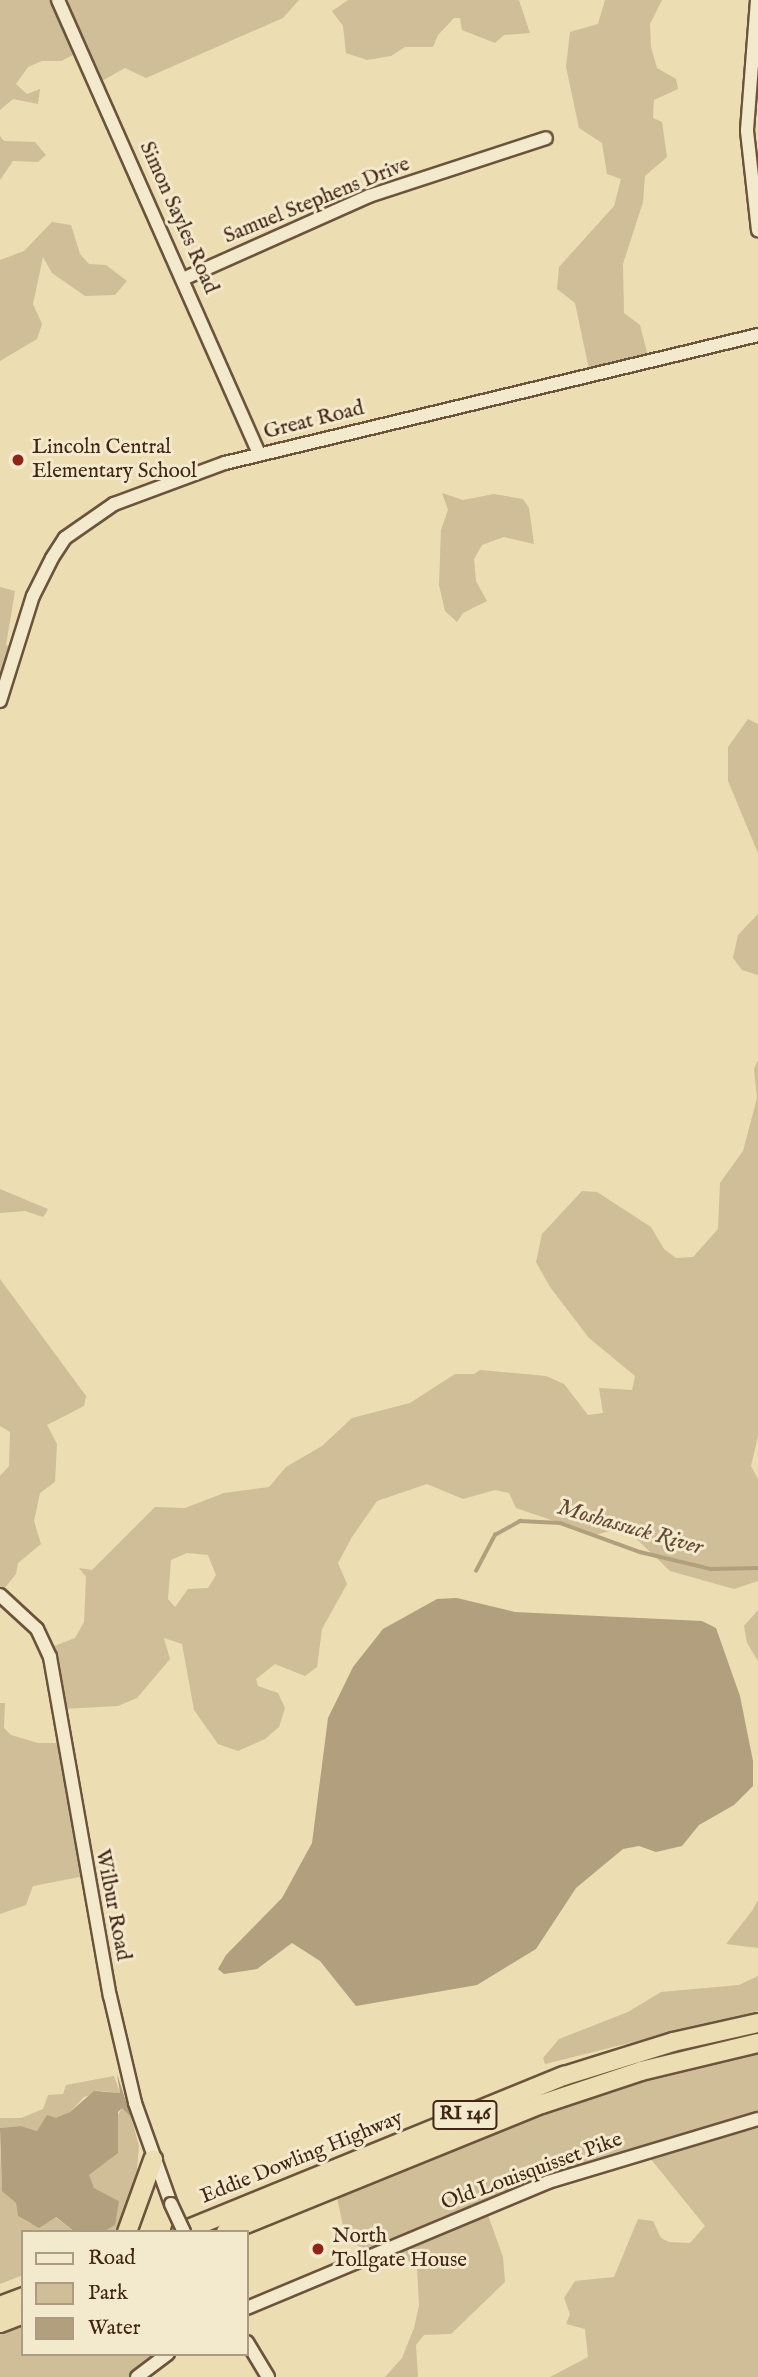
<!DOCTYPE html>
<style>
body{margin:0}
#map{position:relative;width:758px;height:2377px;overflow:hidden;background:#ecddb2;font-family:"IM FELL English",serif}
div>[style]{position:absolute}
.green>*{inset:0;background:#cfbe97}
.water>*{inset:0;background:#b29f7d}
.stream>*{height:3.5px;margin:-1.75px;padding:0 1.75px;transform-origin:1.75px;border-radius:1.75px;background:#b29f7d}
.roads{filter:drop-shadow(2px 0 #6c543c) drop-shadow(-2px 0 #6c543c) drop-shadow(0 2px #6c543c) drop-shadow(0 -2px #6c543c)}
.minor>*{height:12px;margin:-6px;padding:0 6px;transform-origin:6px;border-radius:6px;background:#f3e9cd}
.highway>*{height:18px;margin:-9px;padding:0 9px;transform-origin:9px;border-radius:9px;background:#ecddb2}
.bridges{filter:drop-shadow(2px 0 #6c543c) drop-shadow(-2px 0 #6c543c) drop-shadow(0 2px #6c543c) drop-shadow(0 -2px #6c543c)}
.minor-bridge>*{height:12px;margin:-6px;padding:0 6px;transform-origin:6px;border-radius:6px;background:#f3e9cd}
.dots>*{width:19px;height:19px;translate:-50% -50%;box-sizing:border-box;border:4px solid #f3e9cd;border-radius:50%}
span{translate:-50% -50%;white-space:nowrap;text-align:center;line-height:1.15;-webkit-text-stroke:6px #f3e9cd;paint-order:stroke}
.shield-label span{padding:2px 5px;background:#f3e9cd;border:2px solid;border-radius:5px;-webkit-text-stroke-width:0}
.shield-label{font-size:19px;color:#422615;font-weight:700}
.street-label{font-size:21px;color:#422615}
.poi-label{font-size:21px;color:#422615}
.left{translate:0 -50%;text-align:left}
.water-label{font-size:23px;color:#644a34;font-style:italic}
.legend{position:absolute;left:21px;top:2230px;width:228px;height:126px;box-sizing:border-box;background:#f3e9cd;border:2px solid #ac9b83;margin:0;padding:9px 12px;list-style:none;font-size:21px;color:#422615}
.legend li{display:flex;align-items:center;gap:14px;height:35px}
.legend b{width:35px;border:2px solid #ac9b83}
</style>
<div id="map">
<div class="green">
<div style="clip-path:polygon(0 0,299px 0,283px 18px,146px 78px,125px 68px,100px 82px,83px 50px,61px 61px,42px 61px,28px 67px,16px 84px,27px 94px,40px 89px,38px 104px,13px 99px,0 110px)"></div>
<div style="clip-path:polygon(348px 0,519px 0,530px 33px,504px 35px,495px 43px,462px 30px,460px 18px,454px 18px,438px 35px,433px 47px,405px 47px,391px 56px,367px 60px,346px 53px,343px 26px,332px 11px)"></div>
<div style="clip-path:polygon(605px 0,662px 0,650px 24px,651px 47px,657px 68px,676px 79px,678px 89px,654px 100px,653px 118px,662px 122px,667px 157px,645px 176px,643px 202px,623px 264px,624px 313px,640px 325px,649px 360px,590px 374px,575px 303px,557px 289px,559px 267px,614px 206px,621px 179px,607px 174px,602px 143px,579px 128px,566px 67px,570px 32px,598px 24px)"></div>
<div style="clip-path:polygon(0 136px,4px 141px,35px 142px,46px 155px,38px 162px,13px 161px,0 180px)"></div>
<div style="clip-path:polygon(52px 222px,71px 225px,80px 254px,89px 264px,106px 265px,127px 281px,115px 295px,85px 296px,52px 273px,43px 257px,33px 304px,42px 324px,37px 339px,0 361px,0 260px,24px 251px)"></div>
<div style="clip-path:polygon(442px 493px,463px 500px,494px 494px,523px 499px,529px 508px,534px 544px,504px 537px,482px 545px,474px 559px,476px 581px,487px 601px,463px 613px,457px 622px,445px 611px,439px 585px,441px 530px,448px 510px)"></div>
<div style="clip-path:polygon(0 587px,15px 591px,6px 645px,18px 649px,0 712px)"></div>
<div style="clip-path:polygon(748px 719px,758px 724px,758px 853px,728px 781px,728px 747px)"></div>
<div style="clip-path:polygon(758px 914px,758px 975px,742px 970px,733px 958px,738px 935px)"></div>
<div style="clip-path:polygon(evenodd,758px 1060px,758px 1436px,751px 1466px,758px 1479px,758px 1581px,734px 1589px,670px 1571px,624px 1527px,595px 1535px,516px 1508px,509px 1493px,495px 1490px,463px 1499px,427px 1484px,377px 1501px,352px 1537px,338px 1563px,347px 1584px,322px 1629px,317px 1667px,305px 1676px,275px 1664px,256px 1679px,258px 1686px,278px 1693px,285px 1708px,279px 1727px,265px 1739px,238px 1751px,218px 1744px,194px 1710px,182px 1644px,164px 1638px,170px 1659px,137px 1698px,118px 1706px,62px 1709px,49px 1648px,75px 1638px,84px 1622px,86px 1577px,79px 1568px,92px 1570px,155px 1507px,185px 1508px,224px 1493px,269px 1487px,286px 1467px,322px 1446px,352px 1418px,410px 1403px,455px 1374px,474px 1374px,480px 1370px,546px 1376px,564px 1384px,588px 1415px,603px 1413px,599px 1388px,632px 1390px,635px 1376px,589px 1338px,550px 1287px,536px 1262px,542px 1234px,582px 1191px,597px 1192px,651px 1227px,664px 1249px,676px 1258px,693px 1257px,718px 1229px,720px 1183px,743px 1151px,757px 1098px,754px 1069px,758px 1060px,187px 1553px,208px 1555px,216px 1575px,208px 1588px,188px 1589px,175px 1607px,168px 1599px,171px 1560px,187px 1553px)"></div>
<div style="clip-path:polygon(0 1189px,48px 1209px,46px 1213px,43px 1217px,25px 1211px,0 1213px)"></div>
<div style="clip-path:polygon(0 1279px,86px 1396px,84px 1406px,47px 1425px,57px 1444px,55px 1482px,40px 1493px,34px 1521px,41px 1544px,18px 1563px,16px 1574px,0 1594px,0 1476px,9px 1466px,10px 1432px,0 1426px)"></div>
<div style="clip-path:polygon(758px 1610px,758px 1661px,747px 1643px,744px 1626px)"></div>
<div style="clip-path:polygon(0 1703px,5px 1703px,4px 1728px,11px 1735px,38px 1743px,63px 1743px,85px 1876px,33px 1886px,26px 1905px,0 1914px)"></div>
<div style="clip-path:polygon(758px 1900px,758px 1948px,726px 1944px,752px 1911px)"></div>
<div style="clip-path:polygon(758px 1976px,758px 2011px,545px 2064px,543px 2058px,559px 2039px,628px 2012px,661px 1992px,739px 1985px)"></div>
<div style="clip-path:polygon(758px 2043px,758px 2377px,550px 2377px,588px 2357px,585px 2329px,566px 2324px,570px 2314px,564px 2298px,575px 2281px,614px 2277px,638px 2219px,653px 2221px,661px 2238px,669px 2242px,690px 2243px,705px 2226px,650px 2158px,696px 2146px,694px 2139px,485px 2207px,503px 2257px,505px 2282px,451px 2334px,424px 2335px,416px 2345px,418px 2377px,385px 2377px,402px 2358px,414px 2328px,419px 2305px,417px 2268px,393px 2247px,366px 2258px,360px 2247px,346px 2239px,335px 2189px,537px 2106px)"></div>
<div style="clip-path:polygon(114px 2076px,120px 2093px,102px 2091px,84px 2097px,70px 2112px,37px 2131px,21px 2126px,0 2128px,0 2118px,21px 2118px,43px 2109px,48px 2095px,63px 2094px,66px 2085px)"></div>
<div style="clip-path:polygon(122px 2107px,131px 2117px,139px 2146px,135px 2194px,119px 2232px,103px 2232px,119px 2201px,94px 2188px,88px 2175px,110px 2159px,118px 2142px,116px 2120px)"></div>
<div style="clip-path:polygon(0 2148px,2px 2190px,16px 2203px,18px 2216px,31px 2224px,55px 2217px,75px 2232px,23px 2232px,23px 2275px,0 2284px)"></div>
<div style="clip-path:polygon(23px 2315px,23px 2354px,175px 2354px,143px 2377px,0 2377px,0 2324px)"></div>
</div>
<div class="water">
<div style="clip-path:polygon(457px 1598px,515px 1612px,702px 1621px,716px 1628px,740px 1696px,753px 1761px,753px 1786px,734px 1805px,699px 1825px,682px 1846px,656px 1852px,639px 1846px,623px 1849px,576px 1888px,536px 1949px,477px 1985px,356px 2006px,320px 1961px,292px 1943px,257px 1969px,224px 1974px,218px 1969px,226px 1955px,282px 1898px,312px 1843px,328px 1718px,353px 1667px,383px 1629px,437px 1599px)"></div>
<div style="clip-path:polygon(117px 2074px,131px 2117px,122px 2108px,118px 2112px,118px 2153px,89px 2175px,94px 2188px,119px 2201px,115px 2225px,103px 2232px,75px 2232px,56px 2217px,39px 2228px,18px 2216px,16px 2203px,2px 2191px,0 2128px,21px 2126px,37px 2131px,47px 2115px,56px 2118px,70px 2112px,94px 2091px,120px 2093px)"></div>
</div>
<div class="stream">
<div style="left:476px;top:1571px;width:41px;rotate:-62.2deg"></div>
<div style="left:495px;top:1535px;width:29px;rotate:-29deg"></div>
<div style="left:520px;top:1521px;width:40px;rotate:2.9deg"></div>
<div style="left:560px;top:1523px;width:85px;rotate:19.9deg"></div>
<div style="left:640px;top:1552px;width:73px;rotate:13.5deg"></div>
<div style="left:711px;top:1569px;width:47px;rotate:-1.2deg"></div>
</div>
<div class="roads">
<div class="minor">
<div style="left:58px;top:0;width:497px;rotate:66.1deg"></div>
<div style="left:757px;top:0;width:131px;rotate:94.4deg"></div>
<div style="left:747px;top:131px;width:100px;rotate:83.7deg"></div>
<div style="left:185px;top:278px;width:201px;rotate:-24deg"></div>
<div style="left:369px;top:196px;width:186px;rotate:-18.1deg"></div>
<div style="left:0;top:701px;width:110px;rotate:-72.6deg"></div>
<div style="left:33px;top:596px;width:42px;rotate:-63.4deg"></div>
<div style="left:52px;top:558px;width:24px;rotate:-57deg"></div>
<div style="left:65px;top:538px;width:60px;rotate:-34.8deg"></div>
<div style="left:114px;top:504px;width:118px;rotate:-20.3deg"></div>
<div style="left:225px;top:463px;width:548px;rotate:-13.5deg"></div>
<div style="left:0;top:1595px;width:50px;rotate:42.6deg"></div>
<div style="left:37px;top:1629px;width:31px;rotate:65deg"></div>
<div style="left:50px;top:1657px;width:344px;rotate:80deg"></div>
<div style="left:110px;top:1996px;width:110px;rotate:76.8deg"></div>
<div style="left:135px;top:2103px;width:107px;rotate:70.4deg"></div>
<div style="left:247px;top:2308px;width:326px;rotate:-22.7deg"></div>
<div style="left:548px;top:2182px;width:219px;rotate:-16.7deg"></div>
<div style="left:247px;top:2342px;width:41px;rotate:59deg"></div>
<div style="left:137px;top:2377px;width:39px;rotate:-37deg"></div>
</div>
<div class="highway">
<div style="left:127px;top:2232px;width:77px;rotate:-70.1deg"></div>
<div style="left:181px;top:2232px;width:414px;rotate:-22.2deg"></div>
<div style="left:564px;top:2076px;width:114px;rotate:-17.3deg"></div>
<div style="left:673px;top:2042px;width:87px;rotate:-12.6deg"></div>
<div style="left:226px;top:2232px;width:341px;rotate:-22.1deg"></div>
<div style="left:542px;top:2104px;width:104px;rotate:-18.4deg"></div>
<div style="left:641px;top:2071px;width:120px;rotate:-13.5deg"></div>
<div style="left:0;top:2306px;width:25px;rotate:-21deg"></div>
<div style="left:0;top:2323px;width:25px;rotate:-21deg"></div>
</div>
</div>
<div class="bridges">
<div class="minor-bridge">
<div style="left:171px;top:2204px;width:31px;rotate:65deg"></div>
</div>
</div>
<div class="dots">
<div style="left:18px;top:460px;background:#8f2418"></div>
<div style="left:318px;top:2249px;background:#8f2418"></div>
</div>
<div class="shield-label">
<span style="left:465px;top:2115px">RI 146</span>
</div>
<div class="street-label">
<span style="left:317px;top:201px;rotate:-22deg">Samuel Stephens Drive</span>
<span style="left:178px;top:218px;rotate:66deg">Simon Sayles Road</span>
<span style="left:314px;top:421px;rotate:-14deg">Great Road</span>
<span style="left:112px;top:1905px;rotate:79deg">Wilbur Road</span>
<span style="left:302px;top:2158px;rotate:-22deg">Eddie Dowling Highway</span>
<span style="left:532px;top:2172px;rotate:-20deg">Old Louisquisset Pike</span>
</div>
<div class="poi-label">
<span class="left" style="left:32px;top:460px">Lincoln Central<br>Elementary School</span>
<span class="left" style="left:332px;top:2249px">North<br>Tollgate House</span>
</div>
<div class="water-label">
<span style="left:630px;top:1528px;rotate:16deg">Moshassuck River</span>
</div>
<ul class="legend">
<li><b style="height:9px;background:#f3e9cd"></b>Road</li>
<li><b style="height:19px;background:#cfbe97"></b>Park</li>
<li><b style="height:19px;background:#b29f7d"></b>Water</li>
</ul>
</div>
